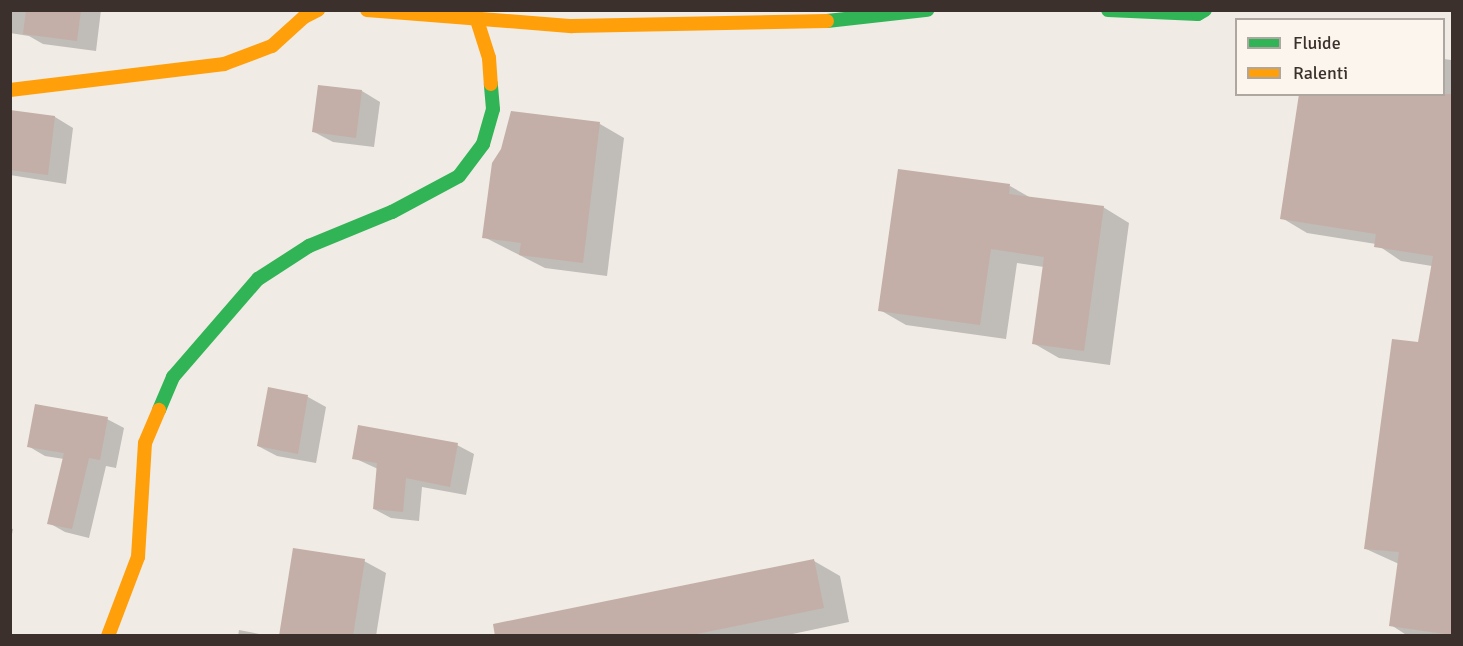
<!DOCTYPE html>
<style>
body{margin:0}
#map{position:relative;width:1463px;height:646px;overflow:hidden;background:#f0ebe5;font-family:Signika,sans-serif}
div>[style]{position:absolute}
.shadow>*{inset:0;background:#0003}
.building>*{inset:0;background:#c3afa7}
.fast>*{height:14px;margin:-7px;padding:0 7px;transform-origin:7px;border-radius:7px;background:#30b455}
.slow>*{height:14px;margin:-7px;padding:0 7px;transform-origin:7px;border-radius:7px;background:#ff9f0a}
span{translate:-50% -50%;white-space:nowrap;text-align:center;line-height:1.15;-webkit-text-stroke:4.5px #fbf5ee;paint-order:stroke}
.frame{position:absolute;inset:0;border:12px solid #3b302b;pointer-events:none}
.legend{position:absolute;left:1235px;top:18px;width:210px;height:78px;box-sizing:border-box;background:#fbf5ee;border:2px solid #aea6a0;margin:0;padding:8px 10px;list-style:none;font-size:18px;color:#3b302b}
.legend li{display:flex;align-items:center;gap:12px;height:30px}
.legend b{width:30px;border:2px solid #aea6a0}
</style>
<div id="map">
<div class="shadow">
<div style="clip-path:polygon(10px 10px,101px 10px,96px 51px,43px 44px,29px 36px,10px 33px)"></div>
<div style="clip-path:polygon(1452px 49px,1452px 636px,1408px 636px,1391px 625px,1399px 564px,1366px 549px,1419px 344px,1432px 266px,1401px 261px,1376px 244px,1307px 233px,1282px 218px,1444px 94px,1444px 59px,1451px 60px)"></div>
<div style="clip-path:polygon(362px 91px,380px 102px,374px 147px,333px 142px,314px 132px)"></div>
<div style="clip-path:polygon(10px 112px,55px 117px,73px 128px,66px 184px,10px 175px)"></div>
<div style="clip-path:polygon(513px 112px,600px 124px,624px 138px,607px 276px,545px 268px,484px 237px)"></div>
<div style="clip-path:polygon(1010px 186px,1031px 198px,1103px 207px,1129px 223px,1110px 365px,1059px 358px,1033px 343px,1044px 267px,1017px 263px,1006px 339px,906px 325px,880px 310px)"></div>
<div style="clip-path:polygon(269px 389px,308px 397px,326px 407px,316px 463px,277px 456px,258px 446px)"></div>
<div style="clip-path:polygon(107px 419px,124px 428px,116px 468px,106px 466px,89px 538px,65px 532px,49px 523px,64px 459px,45px 456px,28px 446px)"></div>
<div style="clip-path:polygon(457px 445px,474px 454px,466px 495px,422px 487px,419px 521px,391px 518px,374px 509px,378px 469px,354px 458px)"></div>
<div style="clip-path:polygon(10px 528px,13px 529px,10px 545px)"></div>
<div style="clip-path:polygon(364px 561px,386px 573px,376px 636px,281px 636px)"></div>
<div style="clip-path:polygon(814px 561px,840px 576px,849px 622px,783px 636px,536px 636px)"></div>
<div style="clip-path:polygon(239px 630px,270px 636px,238px 636px)"></div>
</div>
<div class="building">
<div style="clip-path:polygon(26px 10px,81px 10px,77px 41px,23px 34px)"></div>
<div style="clip-path:polygon(318px 85px,362px 90px,356px 138px,312px 132px)"></div>
<div style="clip-path:polygon(1299px 94px,1452px 94px,1452px 635px,1389px 626px,1399px 552px,1364px 549px,1392px 339px,1418px 342px,1433px 256px,1374px 247px,1376px 234px,1280px 219px)"></div>
<div style="clip-path:polygon(10px 110px,55px 116px,48px 175px,10px 170px)"></div>
<div style="clip-path:polygon(511px 111px,600px 122px,583px 263px,519px 255px,521px 243px,482px 238px,492px 163px,501px 149px)"></div>
<div style="clip-path:polygon(898px 169px,1010px 184px,1009px 194px,1104px 206px,1084px 351px,1032px 344px,1044px 257px,991px 249px,980px 325px,878px 311px)"></div>
<div style="clip-path:polygon(268px 387px,308px 395px,298px 454px,257px 446px)"></div>
<div style="clip-path:polygon(35px 404px,108px 417px,100px 460px,89px 458px,72px 529px,47px 524px,64px 453px,27px 447px)"></div>
<div style="clip-path:polygon(358px 425px,458px 443px,450px 487px,406px 478px,403px 512px,373px 509px,377px 463px,352px 459px)"></div>
<div style="clip-path:polygon(293px 548px,365px 559px,353px 636px,279px 636px)"></div>
<div style="clip-path:polygon(814px 559px,824px 608px,687px 636px,495px 636px,493px 624px)"></div>
</div>
<div class="fast">
<div style="left:1108px;top:10px;width:90px;rotate:2.5deg"></div>
<div style="left:1198px;top:14px;width:8px;rotate:-30deg"></div>
<div style="left:827px;top:21px;width:101px;rotate:-6.3deg"></div>
<div style="left:159px;top:410px;width:36px;rotate:-67deg"></div>
<div style="left:173px;top:377px;width:130px;rotate:-49.1deg"></div>
<div style="left:258px;top:279px;width:61px;rotate:-32.9deg"></div>
<div style="left:309px;top:246px;width:90px;rotate:-22.3deg"></div>
<div style="left:392px;top:212px;width:76px;rotate:-28.2deg"></div>
<div style="left:459px;top:176px;width:40px;rotate:-53deg"></div>
<div style="left:483px;top:144px;width:36px;rotate:-74deg"></div>
<div style="left:493px;top:109px;width:25px;rotate:-95deg"></div>
</div>
<div class="slow">
<div style="left:367px;top:10px;width:206px;rotate:4.5deg"></div>
<div style="left:572px;top:26px;width:255px;rotate:-1.1deg"></div>
<div style="left:468px;top:10px;width:11px;rotate:41deg"></div>
<div style="left:476px;top:17px;width:43px;rotate:72.4deg"></div>
<div style="left:489px;top:58px;width:26px;rotate:86deg"></div>
<div style="left:10px;top:90px;width:216px;rotate:-6.9deg"></div>
<div style="left:224px;top:64px;width:51px;rotate:-20.6deg"></div>
<div style="left:272px;top:46px;width:43px;rotate:-42.2deg"></div>
<div style="left:304px;top:17px;width:16px;rotate:-27deg"></div>
<div style="left:108px;top:636px;width:85px;rotate:-69.2deg"></div>
<div style="left:138px;top:557px;width:114px;rotate:-86.5deg"></div>
<div style="left:145px;top:443px;width:36px;rotate:-67deg"></div>
</div>
<div class="frame"></div>
<ul class="legend">
<li><b style="height:8px;background:#30b455"></b>Fluide</li>
<li><b style="height:8px;background:#ff9f0a"></b>Ralenti</li>
</ul>
</div>
